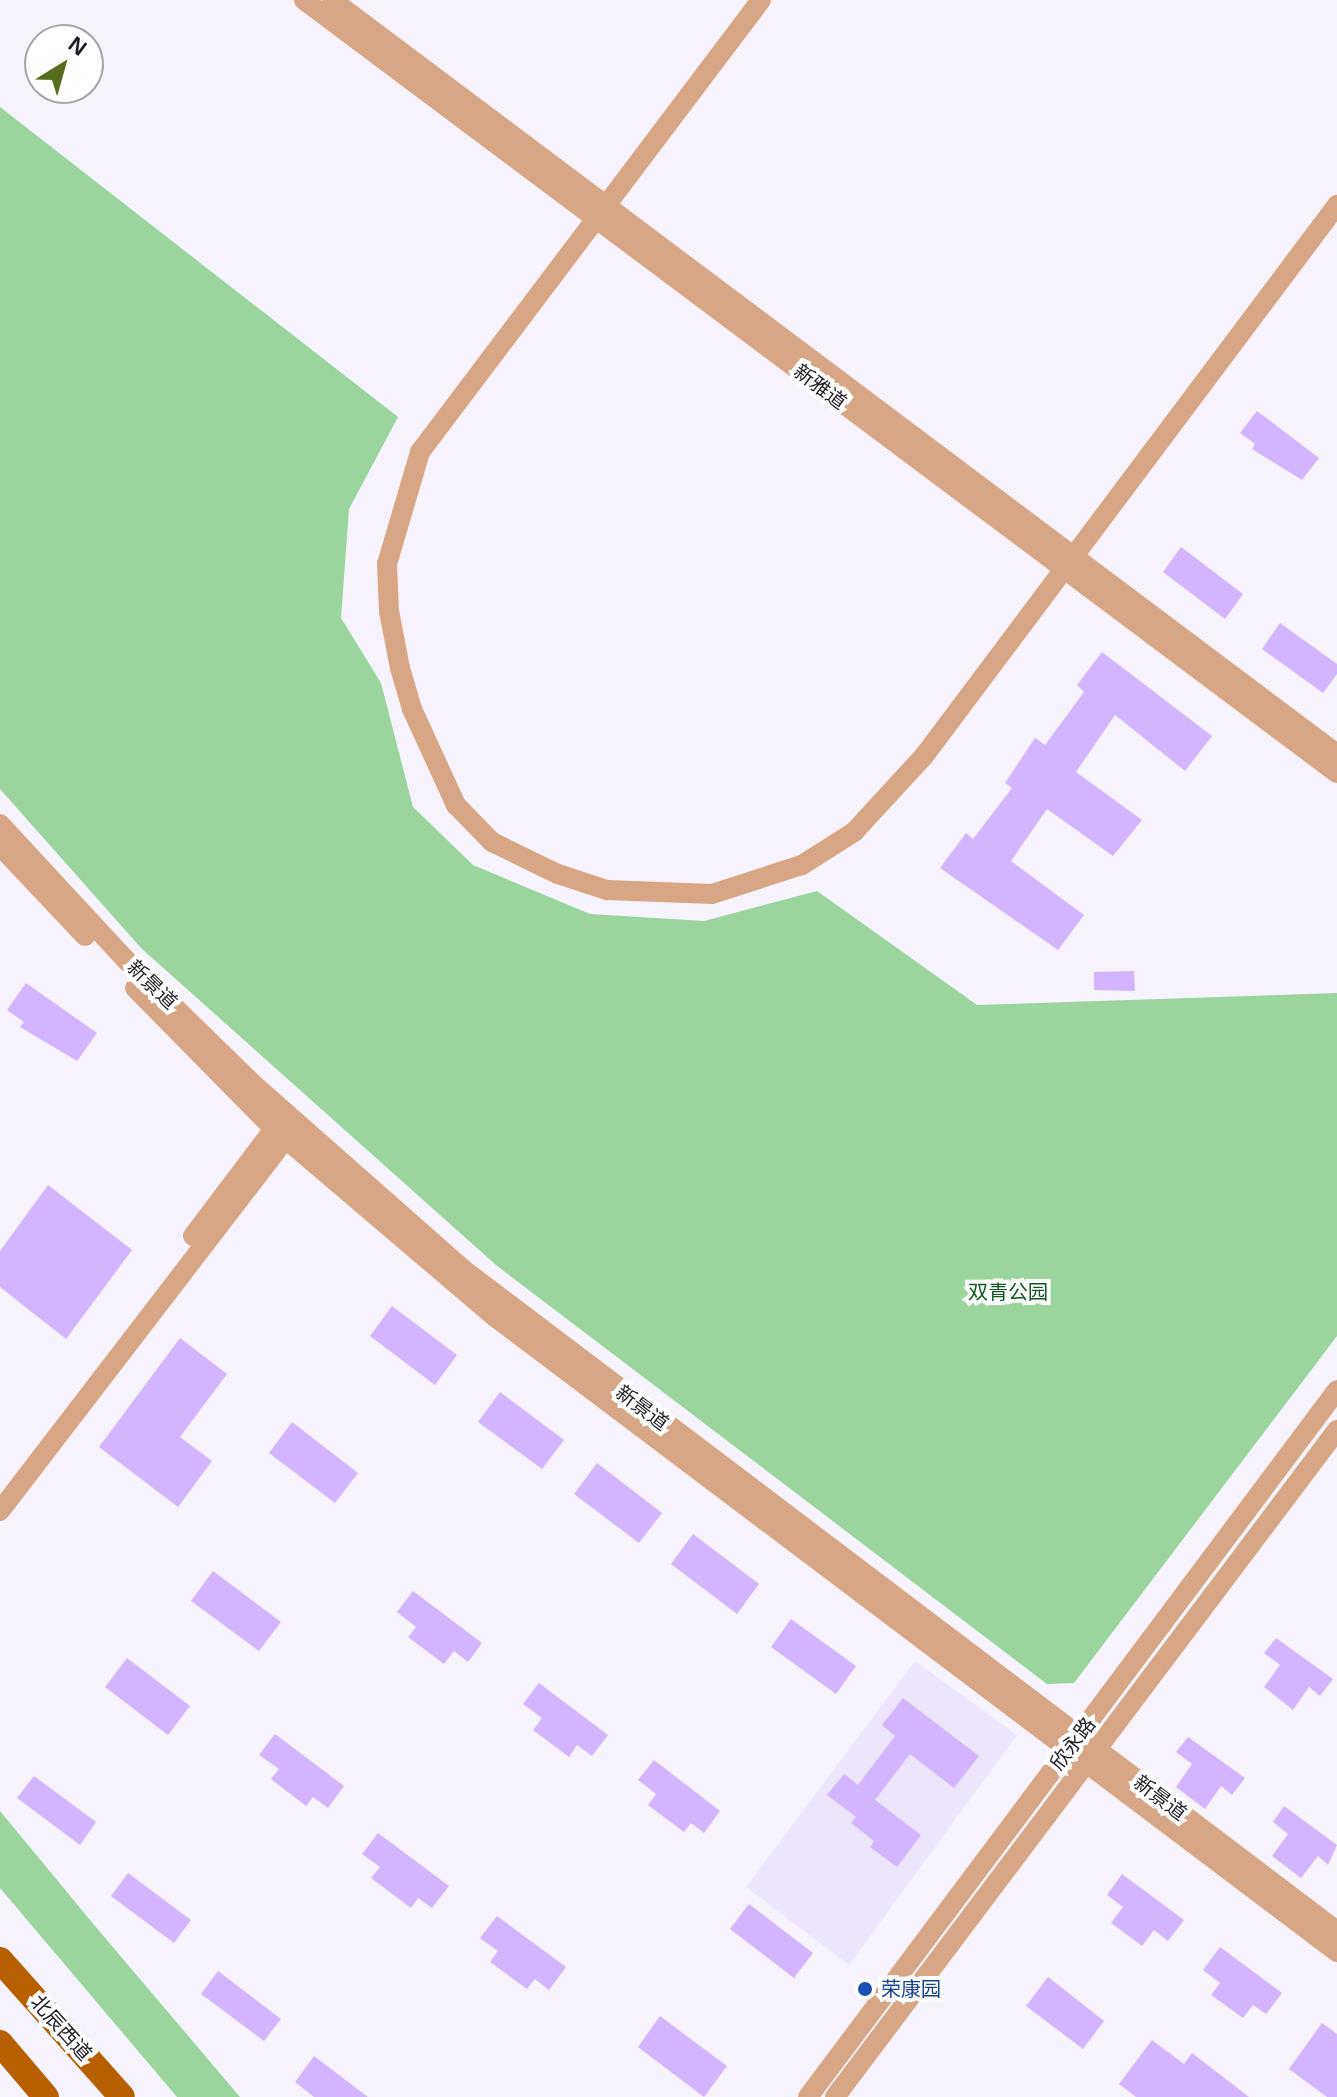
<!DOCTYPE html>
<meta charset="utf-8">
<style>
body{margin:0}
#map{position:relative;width:1337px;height:2097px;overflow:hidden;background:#f6f3fc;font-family:Arial,"Noto Sans SC",sans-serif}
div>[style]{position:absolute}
.built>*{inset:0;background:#ede5fb}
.green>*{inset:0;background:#9ad49e}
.building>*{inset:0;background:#d3b5ff}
.minor>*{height:20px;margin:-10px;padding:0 10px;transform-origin:10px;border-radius:10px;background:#d8a684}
.major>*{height:26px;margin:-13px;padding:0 13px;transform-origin:13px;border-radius:13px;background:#b76002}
.dots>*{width:22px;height:22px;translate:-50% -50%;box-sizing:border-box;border:4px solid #fff;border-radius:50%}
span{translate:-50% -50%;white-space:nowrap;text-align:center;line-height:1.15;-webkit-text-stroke:8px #fff;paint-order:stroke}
.street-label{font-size:20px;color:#1f1c23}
.park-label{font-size:20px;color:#135720}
.transit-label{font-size:20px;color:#164399}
.left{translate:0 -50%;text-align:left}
.north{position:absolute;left:24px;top:24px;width:80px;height:80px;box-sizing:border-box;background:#fff;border:2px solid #a5a4a7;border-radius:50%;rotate:37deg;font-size:22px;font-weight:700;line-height:32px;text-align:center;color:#1f1c23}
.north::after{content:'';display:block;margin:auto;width:28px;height:36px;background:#576d1d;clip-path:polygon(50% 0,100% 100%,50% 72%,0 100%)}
</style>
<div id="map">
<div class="built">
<div style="clip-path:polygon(915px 1661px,1017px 1735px,849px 1965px,746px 1887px)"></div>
</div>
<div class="green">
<div style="clip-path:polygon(0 107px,398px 417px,349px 509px,341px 618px,381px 683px,413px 807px,473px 865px,590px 914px,704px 921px,817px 891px,977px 1005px,1337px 993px,1337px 1336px,1074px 1683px,1047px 1684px,496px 1265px,141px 948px,0 789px)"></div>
<div style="clip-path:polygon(0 1811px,100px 1932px,240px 2097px,177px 2097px,0 1888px)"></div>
</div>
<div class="building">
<div style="clip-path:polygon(1257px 411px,1319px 458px,1302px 480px,1252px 449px,1255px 444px,1240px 433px)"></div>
<div style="clip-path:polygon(1181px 547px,1243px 594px,1225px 619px,1163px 572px)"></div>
<div style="clip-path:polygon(1280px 623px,1337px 664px,1337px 674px,1323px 693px,1262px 649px)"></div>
<div style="clip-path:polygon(1102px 652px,1212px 736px,1185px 771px,1115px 715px,1076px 772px,1142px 820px,1113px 856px,1047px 809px,1011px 861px,1084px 915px,1058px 950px,940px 868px,966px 833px,973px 839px,1012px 788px,1005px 783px,1035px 738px,1045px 745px,1084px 692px,1077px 685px)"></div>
<div style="clip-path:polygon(1134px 971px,1135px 991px,1094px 990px,1094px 972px)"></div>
<div style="clip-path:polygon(26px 983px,97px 1033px,77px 1061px,20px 1027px,24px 1022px,7px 1010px)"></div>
<div style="clip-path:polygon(48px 1185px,132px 1250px,66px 1339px,0 1287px,0 1251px)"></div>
<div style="clip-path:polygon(392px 1306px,457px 1355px,435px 1385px,370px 1336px)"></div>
<div style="clip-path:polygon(180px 1338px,227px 1374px,180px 1437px,212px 1461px,178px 1507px,99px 1447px)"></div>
<div style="clip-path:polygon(500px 1392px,564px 1440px,542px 1469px,478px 1422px)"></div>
<div style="clip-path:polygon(292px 1422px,358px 1473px,335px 1503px,269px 1453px)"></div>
<div style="clip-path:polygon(597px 1463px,662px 1513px,639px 1543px,574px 1494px)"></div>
<div style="clip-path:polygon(693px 1534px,759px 1584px,737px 1614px,671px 1564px)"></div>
<div style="clip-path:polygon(213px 1571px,281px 1622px,259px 1651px,191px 1601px)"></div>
<div style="clip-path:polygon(413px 1591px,482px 1643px,468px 1662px,454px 1651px,444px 1664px,408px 1637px,416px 1627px,397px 1612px)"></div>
<div style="clip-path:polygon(791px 1619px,856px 1666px,836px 1694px,771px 1647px)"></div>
<div style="clip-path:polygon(1276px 1638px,1333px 1679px,1320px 1696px,1309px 1687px,1293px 1710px,1264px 1687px,1280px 1665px,1264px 1653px)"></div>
<div style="clip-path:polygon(127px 1658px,190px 1706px,168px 1735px,105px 1687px)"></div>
<div style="clip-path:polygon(539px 1683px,608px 1735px,592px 1756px,577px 1745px,569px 1757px,533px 1730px,542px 1718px,523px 1704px)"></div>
<div style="clip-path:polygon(903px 1698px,979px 1756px,954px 1788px,910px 1754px,875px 1800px,921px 1835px,897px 1867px,870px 1847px,874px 1841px,851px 1823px,856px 1817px,827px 1795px,844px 1774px,858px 1785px,895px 1736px,882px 1725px)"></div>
<div style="clip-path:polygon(275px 1734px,344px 1786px,328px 1808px,313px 1797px,306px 1806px,271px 1779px,279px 1769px,259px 1755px)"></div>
<div style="clip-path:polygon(1188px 1737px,1245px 1778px,1232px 1795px,1221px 1786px,1205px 1809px,1176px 1787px,1192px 1764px,1176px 1752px)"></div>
<div style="clip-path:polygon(654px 1760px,720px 1811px,704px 1833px,691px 1823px,684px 1832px,648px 1805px,656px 1794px,638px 1780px)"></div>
<div style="clip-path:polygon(34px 1776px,96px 1822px,80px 1845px,17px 1798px)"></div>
<div style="clip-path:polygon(1284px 1806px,1337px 1845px,1328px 1865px,1318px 1856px,1301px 1878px,1272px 1856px,1288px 1834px,1273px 1822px)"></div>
<div style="clip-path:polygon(378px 1833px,449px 1886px,432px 1908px,418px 1898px,411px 1908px,371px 1878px,380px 1867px,362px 1854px)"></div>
<div style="clip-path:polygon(128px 1873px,191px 1920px,174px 1943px,111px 1896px)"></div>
<div style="clip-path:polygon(1122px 1874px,1184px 1920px,1168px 1941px,1154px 1930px,1142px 1946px,1111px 1923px,1123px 1907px,1107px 1895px)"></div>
<div style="clip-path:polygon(749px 1904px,813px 1953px,794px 1978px,730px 1929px)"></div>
<div style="clip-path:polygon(497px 1916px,566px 1967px,549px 1990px,535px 1979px,527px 1989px,490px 1962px,498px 1951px,480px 1938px)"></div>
<div style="clip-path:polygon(1220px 1947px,1282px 1993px,1266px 2014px,1253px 2005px,1243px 2018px,1211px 1995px,1220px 1983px,1203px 1970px)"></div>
<div style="clip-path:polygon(218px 1971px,281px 2019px,264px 2041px,201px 1994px)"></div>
<div style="clip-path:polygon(1048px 1977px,1104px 2021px,1083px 2049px,1026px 2006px)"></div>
<div style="clip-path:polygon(660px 2016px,727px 2066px,704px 2097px,638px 2047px)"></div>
<div style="clip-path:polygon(1322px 2023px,1337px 2034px,1337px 2097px,1327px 2097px,1289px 2069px)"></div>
<div style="clip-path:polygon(1152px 2040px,1184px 2064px,1192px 2053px,1249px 2097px,1136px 2097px,1119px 2084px)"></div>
<div style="clip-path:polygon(314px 2056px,368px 2097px,314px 2097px,295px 2082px)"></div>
</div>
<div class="minor">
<div style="left:304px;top:0;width:1290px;rotate:36.81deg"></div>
<div style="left:332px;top:0;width:1256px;rotate:36.88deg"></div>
<div style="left:761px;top:0;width:566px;rotate:127.03deg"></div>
<div style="left:420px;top:452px;width:117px;rotate:106.4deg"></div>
<div style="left:387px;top:564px;width:47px;rotate:87.6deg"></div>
<div style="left:389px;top:611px;width:58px;rotate:79.1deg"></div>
<div style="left:400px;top:668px;width:43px;rotate:73.7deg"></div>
<div style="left:412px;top:709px;width:106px;rotate:65.4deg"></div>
<div style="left:456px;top:805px;width:52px;rotate:45.8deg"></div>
<div style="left:492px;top:842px;width:73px;rotate:25.9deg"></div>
<div style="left:558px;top:874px;width:52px;rotate:18.1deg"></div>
<div style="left:607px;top:890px;width:105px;rotate:2.2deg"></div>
<div style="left:712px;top:894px;width:95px;rotate:-17.9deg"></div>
<div style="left:802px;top:865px;width:62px;rotate:-32.4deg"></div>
<div style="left:854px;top:832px;width:103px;rotate:-47.4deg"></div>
<div style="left:924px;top:756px;width:689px;rotate:-53.15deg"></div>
<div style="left:0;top:824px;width:184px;rotate:47.2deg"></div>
<div style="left:125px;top:959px;width:177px;rotate:44.3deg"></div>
<div style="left:252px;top:1083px;width:283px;rotate:41.4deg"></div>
<div style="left:464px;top:1270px;width:1095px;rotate:37.13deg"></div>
<div style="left:0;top:846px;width:124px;rotate:46.6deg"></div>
<div style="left:135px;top:988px;width:198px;rotate:45.4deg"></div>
<div style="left:274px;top:1129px;width:290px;rotate:40.4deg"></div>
<div style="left:495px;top:1317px;width:1055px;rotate:37.02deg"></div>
<div style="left:193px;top:1236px;width:144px;rotate:-52.9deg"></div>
<div style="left:0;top:1511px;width:480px;rotate:-52.5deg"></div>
<div style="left:808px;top:2097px;width:883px;rotate:-53.19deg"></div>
<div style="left:835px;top:2097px;width:835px;rotate:-53.03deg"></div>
</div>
<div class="major">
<div style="left:0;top:1960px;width:183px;rotate:48.3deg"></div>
<div style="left:0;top:2043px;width:71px;rotate:49.6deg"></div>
</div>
<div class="dots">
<div style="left:865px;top:1989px;background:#1a4fb4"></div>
</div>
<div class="street-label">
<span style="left:820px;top:387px;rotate:37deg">新雅道</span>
<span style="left:152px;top:985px;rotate:44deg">新景道</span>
<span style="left:642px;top:1408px;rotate:37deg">新景道</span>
<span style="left:1073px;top:1744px;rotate:-53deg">欣永路</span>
<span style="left:1160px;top:1798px;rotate:37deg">新景道</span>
<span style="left:61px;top:2028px;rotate:48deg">北辰西道</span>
</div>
<div class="park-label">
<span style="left:1008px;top:1292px">双青公园</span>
</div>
<div class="transit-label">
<span class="left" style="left:881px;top:1989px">荣康园</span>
</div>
<div class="north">N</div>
</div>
